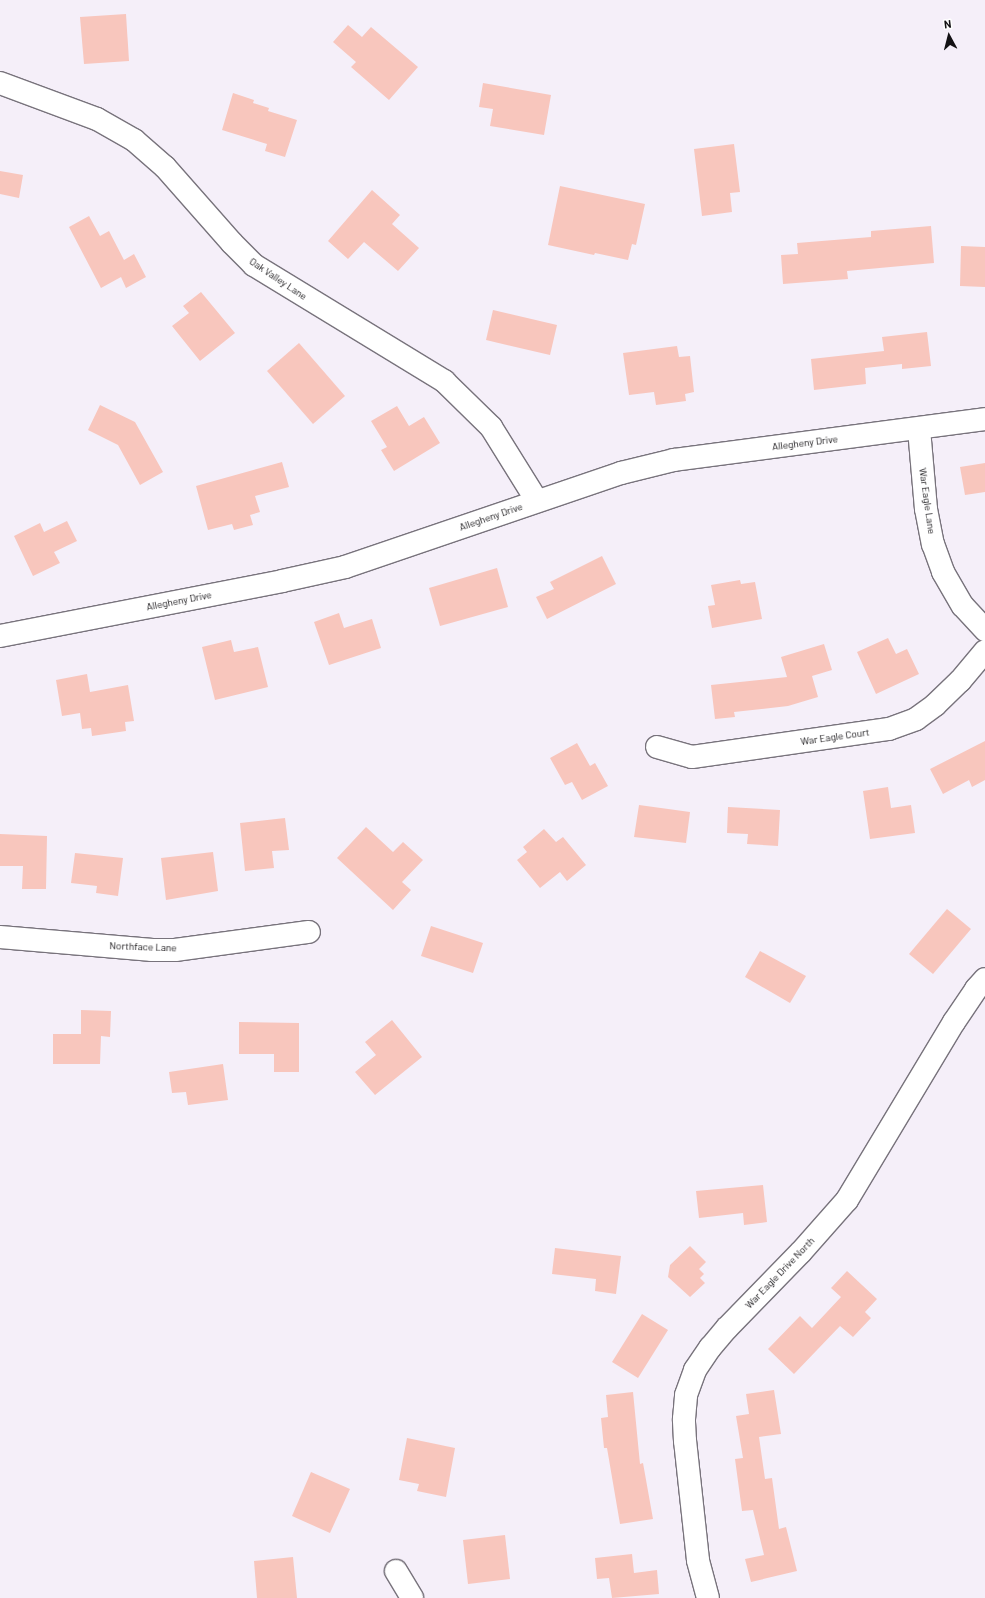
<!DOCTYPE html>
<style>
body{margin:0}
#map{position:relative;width:985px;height:1598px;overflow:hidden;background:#f5eff9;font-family:Barlow,sans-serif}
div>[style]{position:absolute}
.building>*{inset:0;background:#f8c6bd}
.roads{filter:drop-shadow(1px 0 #78737c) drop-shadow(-1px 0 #78737c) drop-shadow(0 1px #78737c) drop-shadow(0 -1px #78737c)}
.minor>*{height:22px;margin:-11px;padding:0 11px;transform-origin:11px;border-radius:11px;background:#fff}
.tertiary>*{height:22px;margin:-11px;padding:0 11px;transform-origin:11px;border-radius:11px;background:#fff}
span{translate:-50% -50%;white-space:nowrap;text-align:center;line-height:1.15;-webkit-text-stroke:4px #fff;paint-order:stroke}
.street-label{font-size:10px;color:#131114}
.north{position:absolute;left:929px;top:16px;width:40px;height:40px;-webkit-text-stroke:3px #fff;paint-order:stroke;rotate:353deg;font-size:11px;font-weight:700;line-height:16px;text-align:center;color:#131114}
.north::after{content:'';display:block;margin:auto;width:14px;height:18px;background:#131114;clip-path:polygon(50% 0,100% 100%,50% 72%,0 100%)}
</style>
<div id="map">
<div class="building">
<div style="clip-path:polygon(126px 14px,129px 61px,84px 64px,80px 17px)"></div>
<div style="clip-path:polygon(348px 25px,362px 37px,371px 27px,418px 67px,389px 100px,351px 67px,356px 62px,333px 42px)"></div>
<div style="clip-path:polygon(483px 83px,551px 95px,544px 135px,490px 126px,493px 109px,479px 107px)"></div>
<div style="clip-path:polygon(233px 93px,254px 100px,253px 103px,269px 108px,268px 111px,297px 120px,285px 157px,265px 151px,267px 144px,222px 130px)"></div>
<div style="clip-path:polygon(734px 144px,740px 192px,730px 193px,732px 212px,702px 216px,694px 149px)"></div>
<div style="clip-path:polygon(0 171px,23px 175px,19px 198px,0 194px)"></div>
<div style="clip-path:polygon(560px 186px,645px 204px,636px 245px,632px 244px,628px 260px,595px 253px,594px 255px,548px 245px)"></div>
<div style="clip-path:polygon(372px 190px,400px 215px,392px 224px,419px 248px,398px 271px,364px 242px,348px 259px,328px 241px)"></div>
<div style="clip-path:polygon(89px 216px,100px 236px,109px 231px,124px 260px,134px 254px,146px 277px,126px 288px,121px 277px,101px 288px,69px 227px)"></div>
<div style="clip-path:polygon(931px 226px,934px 263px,847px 271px,848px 279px,783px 284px,781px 255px,798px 254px,797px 243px,871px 237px,871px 231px)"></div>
<div style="clip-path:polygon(961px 246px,985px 247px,985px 287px,960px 286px)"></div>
<div style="clip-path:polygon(201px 292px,235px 333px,200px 361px,172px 326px,189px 313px,183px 306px)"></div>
<div style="clip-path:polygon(493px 310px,557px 325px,550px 355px,486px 340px)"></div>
<div style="clip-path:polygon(927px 332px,931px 366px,902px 369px,902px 364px,865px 368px,866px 384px,814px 390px,811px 359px,884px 351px,882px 337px)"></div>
<div style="clip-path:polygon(299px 343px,345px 396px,313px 424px,267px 371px)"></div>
<div style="clip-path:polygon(677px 346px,679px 357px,690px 356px,694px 392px,685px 394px,686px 401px,656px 405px,654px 392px,629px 395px,623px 353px)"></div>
<div style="clip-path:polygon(100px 405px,135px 422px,163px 472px,140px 485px,118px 445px,88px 430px)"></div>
<div style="clip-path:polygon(397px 406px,409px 426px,424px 417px,440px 443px,394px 471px,381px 450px,387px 447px,371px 421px)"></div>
<div style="clip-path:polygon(282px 462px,289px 487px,255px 496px,260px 512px,250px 515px,253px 525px,234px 530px,232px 524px,208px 530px,196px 486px)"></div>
<div style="clip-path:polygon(985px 463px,985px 492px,965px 495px,960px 467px)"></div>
<div style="clip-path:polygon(67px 521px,77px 541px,54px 552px,60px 563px,33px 576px,14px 536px,40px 523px,44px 532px)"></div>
<div style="clip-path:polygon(602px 556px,616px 584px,547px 619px,536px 597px,554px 589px,550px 582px)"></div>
<div style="clip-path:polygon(497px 568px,508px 607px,440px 626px,429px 588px)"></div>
<div style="clip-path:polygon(740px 580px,741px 584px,755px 582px,762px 619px,712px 628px,708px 606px,715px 605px,711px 585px)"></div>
<div style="clip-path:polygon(339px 613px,344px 628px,372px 619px,381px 648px,329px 665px,314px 622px)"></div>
<div style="clip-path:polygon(888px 638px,896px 654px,907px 649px,919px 674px,876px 694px,857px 652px)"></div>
<div style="clip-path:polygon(231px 640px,234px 652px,258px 647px,268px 687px,215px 700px,202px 647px)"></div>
<div style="clip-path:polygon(824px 644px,832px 670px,812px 676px,818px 697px,788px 706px,734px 712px,735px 717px,715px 719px,711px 685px,787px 677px,781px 657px)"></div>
<div style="clip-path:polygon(87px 674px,90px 692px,128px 685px,134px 721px,125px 722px,126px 731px,92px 736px,91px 728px,82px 729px,80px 713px,62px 716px,56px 680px)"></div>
<div style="clip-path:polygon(985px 741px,985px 780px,972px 787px,969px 780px,943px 794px,930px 769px)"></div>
<div style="clip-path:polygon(577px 743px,590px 766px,595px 763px,608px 786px,582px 800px,572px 782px,565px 785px,550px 758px)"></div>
<div style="clip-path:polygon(888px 787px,891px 808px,911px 805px,915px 833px,870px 839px,863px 791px)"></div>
<div style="clip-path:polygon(639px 805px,690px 812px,686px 843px,634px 837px)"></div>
<div style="clip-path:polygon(728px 807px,780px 810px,778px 846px,747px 844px,748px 834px,727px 833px)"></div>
<div style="clip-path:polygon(285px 818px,289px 850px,272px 851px,274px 868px,245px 871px,240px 823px)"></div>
<div style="clip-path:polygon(366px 827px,393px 852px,403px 842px,423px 860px,402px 882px,411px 890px,393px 910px,337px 858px)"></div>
<div style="clip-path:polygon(544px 829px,556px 842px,563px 837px,586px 865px,567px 881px,560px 872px,540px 888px,517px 860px,527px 852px,523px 847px)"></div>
<div style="clip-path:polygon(0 834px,47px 836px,46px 889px,22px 889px,23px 866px,0 866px)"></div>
<div style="clip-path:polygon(213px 852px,218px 891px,166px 900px,161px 858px)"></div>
<div style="clip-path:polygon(75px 853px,123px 858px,118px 896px,96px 893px,97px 886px,71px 883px)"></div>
<div style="clip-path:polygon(947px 909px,971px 929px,933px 974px,909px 954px)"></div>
<div style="clip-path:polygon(431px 926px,483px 943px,473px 973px,421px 956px)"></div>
<div style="clip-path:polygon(760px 951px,806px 976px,790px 1003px,745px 977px)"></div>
<div style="clip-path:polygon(81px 1010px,111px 1011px,110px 1037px,101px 1036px,100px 1064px,53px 1064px,53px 1034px,81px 1034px)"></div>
<div style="clip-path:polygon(392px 1020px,422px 1057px,375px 1095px,355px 1072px,376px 1055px,365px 1042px)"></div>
<div style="clip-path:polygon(239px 1022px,299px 1023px,299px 1072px,274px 1072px,274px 1054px,239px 1054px)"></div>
<div style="clip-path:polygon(223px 1064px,228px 1100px,188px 1105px,186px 1092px,172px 1093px,169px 1072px)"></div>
<div style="clip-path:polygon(763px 1185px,767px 1222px,744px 1225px,743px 1213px,699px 1218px,696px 1191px)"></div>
<div style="clip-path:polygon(690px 1246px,706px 1262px,699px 1269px,704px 1274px,700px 1278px,705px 1283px,690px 1297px,668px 1277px,670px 1265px)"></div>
<div style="clip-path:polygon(555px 1248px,621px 1256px,616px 1294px,595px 1291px,596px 1279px,552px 1274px)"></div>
<div style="clip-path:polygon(847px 1271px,877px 1299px,865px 1312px,871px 1318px,853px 1337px,840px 1326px,794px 1374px,768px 1349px,800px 1316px,812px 1328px,841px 1297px,831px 1288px)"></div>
<div style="clip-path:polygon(642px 1314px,668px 1330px,638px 1378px,612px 1362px)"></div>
<div style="clip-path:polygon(774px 1390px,781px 1434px,759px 1437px,765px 1479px,772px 1478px,779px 1529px,786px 1527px,797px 1571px,751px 1582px,745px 1559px,764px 1555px,753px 1510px,742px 1511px,735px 1459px,743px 1458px,736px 1416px,749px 1414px,746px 1394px)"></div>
<div style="clip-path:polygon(633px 1392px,640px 1464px,643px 1463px,653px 1519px,620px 1524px,607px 1448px,604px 1448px,601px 1418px,608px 1417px,606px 1395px)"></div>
<div style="clip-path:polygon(407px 1438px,455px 1448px,446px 1497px,417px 1491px,419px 1484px,399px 1480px)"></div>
<div style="clip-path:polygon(311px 1472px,350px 1489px,330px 1533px,292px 1516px)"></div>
<div style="clip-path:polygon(505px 1535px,510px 1579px,468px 1584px,463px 1540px)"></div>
<div style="clip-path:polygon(632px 1554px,634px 1573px,657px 1570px,659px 1594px,612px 1598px,609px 1578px,597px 1579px,595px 1558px)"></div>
<div style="clip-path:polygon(293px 1557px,297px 1598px,257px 1598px,254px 1561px)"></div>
</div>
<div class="roads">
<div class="minor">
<div style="left:0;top:83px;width:103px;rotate:20.4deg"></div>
<div style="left:97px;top:119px;width:43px;rotate:29.6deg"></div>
<div style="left:134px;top:140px;width:41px;rotate:41.1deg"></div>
<div style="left:165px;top:167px;width:101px;rotate:48.6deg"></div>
<div style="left:232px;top:243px;width:31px;rotate:45deg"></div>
<div style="left:254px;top:265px;width:223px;rotate:31.4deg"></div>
<div style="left:444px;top:381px;width:66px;rotate:44.4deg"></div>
<div style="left:491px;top:427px;width:87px;rotate:58.1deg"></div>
<div style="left:919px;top:429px;width:80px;rotate:85deg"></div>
<div style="left:926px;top:509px;width:36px;rotate:79deg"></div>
<div style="left:933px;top:544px;width:30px;rotate:70deg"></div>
<div style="left:943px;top:572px;width:39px;rotate:60deg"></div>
<div style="left:963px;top:606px;width:33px;rotate:47deg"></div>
<div style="left:657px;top:747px;width:36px;rotate:16deg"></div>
<div style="left:692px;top:757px;width:199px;rotate:-8.1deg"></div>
<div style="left:889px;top:729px;width:29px;rotate:-20deg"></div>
<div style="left:916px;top:719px;width:24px;rotate:-36deg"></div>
<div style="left:935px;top:705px;width:35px;rotate:-44deg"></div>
<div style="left:960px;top:681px;width:39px;rotate:-50deg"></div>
<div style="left:0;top:937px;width:153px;rotate:4.9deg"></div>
<div style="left:152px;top:950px;width:23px"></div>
<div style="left:175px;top:950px;width:135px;rotate:-7.7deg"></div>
<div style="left:396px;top:1571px;width:31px;rotate:59deg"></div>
<div style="left:708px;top:1598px;width:39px;rotate:-105deg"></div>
<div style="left:698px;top:1560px;width:120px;rotate:-96.2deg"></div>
<div style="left:685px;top:1441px;width:22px;rotate:-93deg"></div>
<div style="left:684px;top:1419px;width:24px;rotate:-85deg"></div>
<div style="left:686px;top:1395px;width:27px;rotate:-70deg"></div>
<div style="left:695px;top:1370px;width:27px;rotate:-56deg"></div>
<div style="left:710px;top:1348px;width:26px;rotate:-50deg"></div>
<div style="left:727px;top:1328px;width:106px;rotate:-45.8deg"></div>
<div style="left:801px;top:1252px;width:69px;rotate:-48.5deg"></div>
<div style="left:847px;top:1200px;width:208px;rotate:-59deg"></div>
<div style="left:954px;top:1022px;width:40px;rotate:-56deg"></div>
<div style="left:976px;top:989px;width:13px;rotate:-48deg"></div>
</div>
<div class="tertiary">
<div style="left:0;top:636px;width:287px;rotate:-11deg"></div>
<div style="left:282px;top:581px;width:65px;rotate:-12.5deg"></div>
<div style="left:345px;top:567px;width:292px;rotate:-18.8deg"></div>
<div style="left:621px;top:473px;width:55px;rotate:-13.8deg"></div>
<div style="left:674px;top:460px;width:314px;rotate:-7.5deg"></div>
</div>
</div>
<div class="street-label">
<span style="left:278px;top:279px;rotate:34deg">Oak Valley Lane</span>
<span style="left:805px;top:443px;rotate:-7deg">Allegheny Drive</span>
<span style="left:927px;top:501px;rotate:82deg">War Eagle Lane</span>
<span style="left:491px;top:517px;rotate:-19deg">Allegheny Drive</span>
<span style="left:179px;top:601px;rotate:-11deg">Allegheny Drive</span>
<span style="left:835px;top:737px;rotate:-8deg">War Eagle Court</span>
<span style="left:143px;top:947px;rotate:2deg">Northface Lane</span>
<span style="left:780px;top:1273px;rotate:-46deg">War Eagle Drive North</span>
</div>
<div class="north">N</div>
</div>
